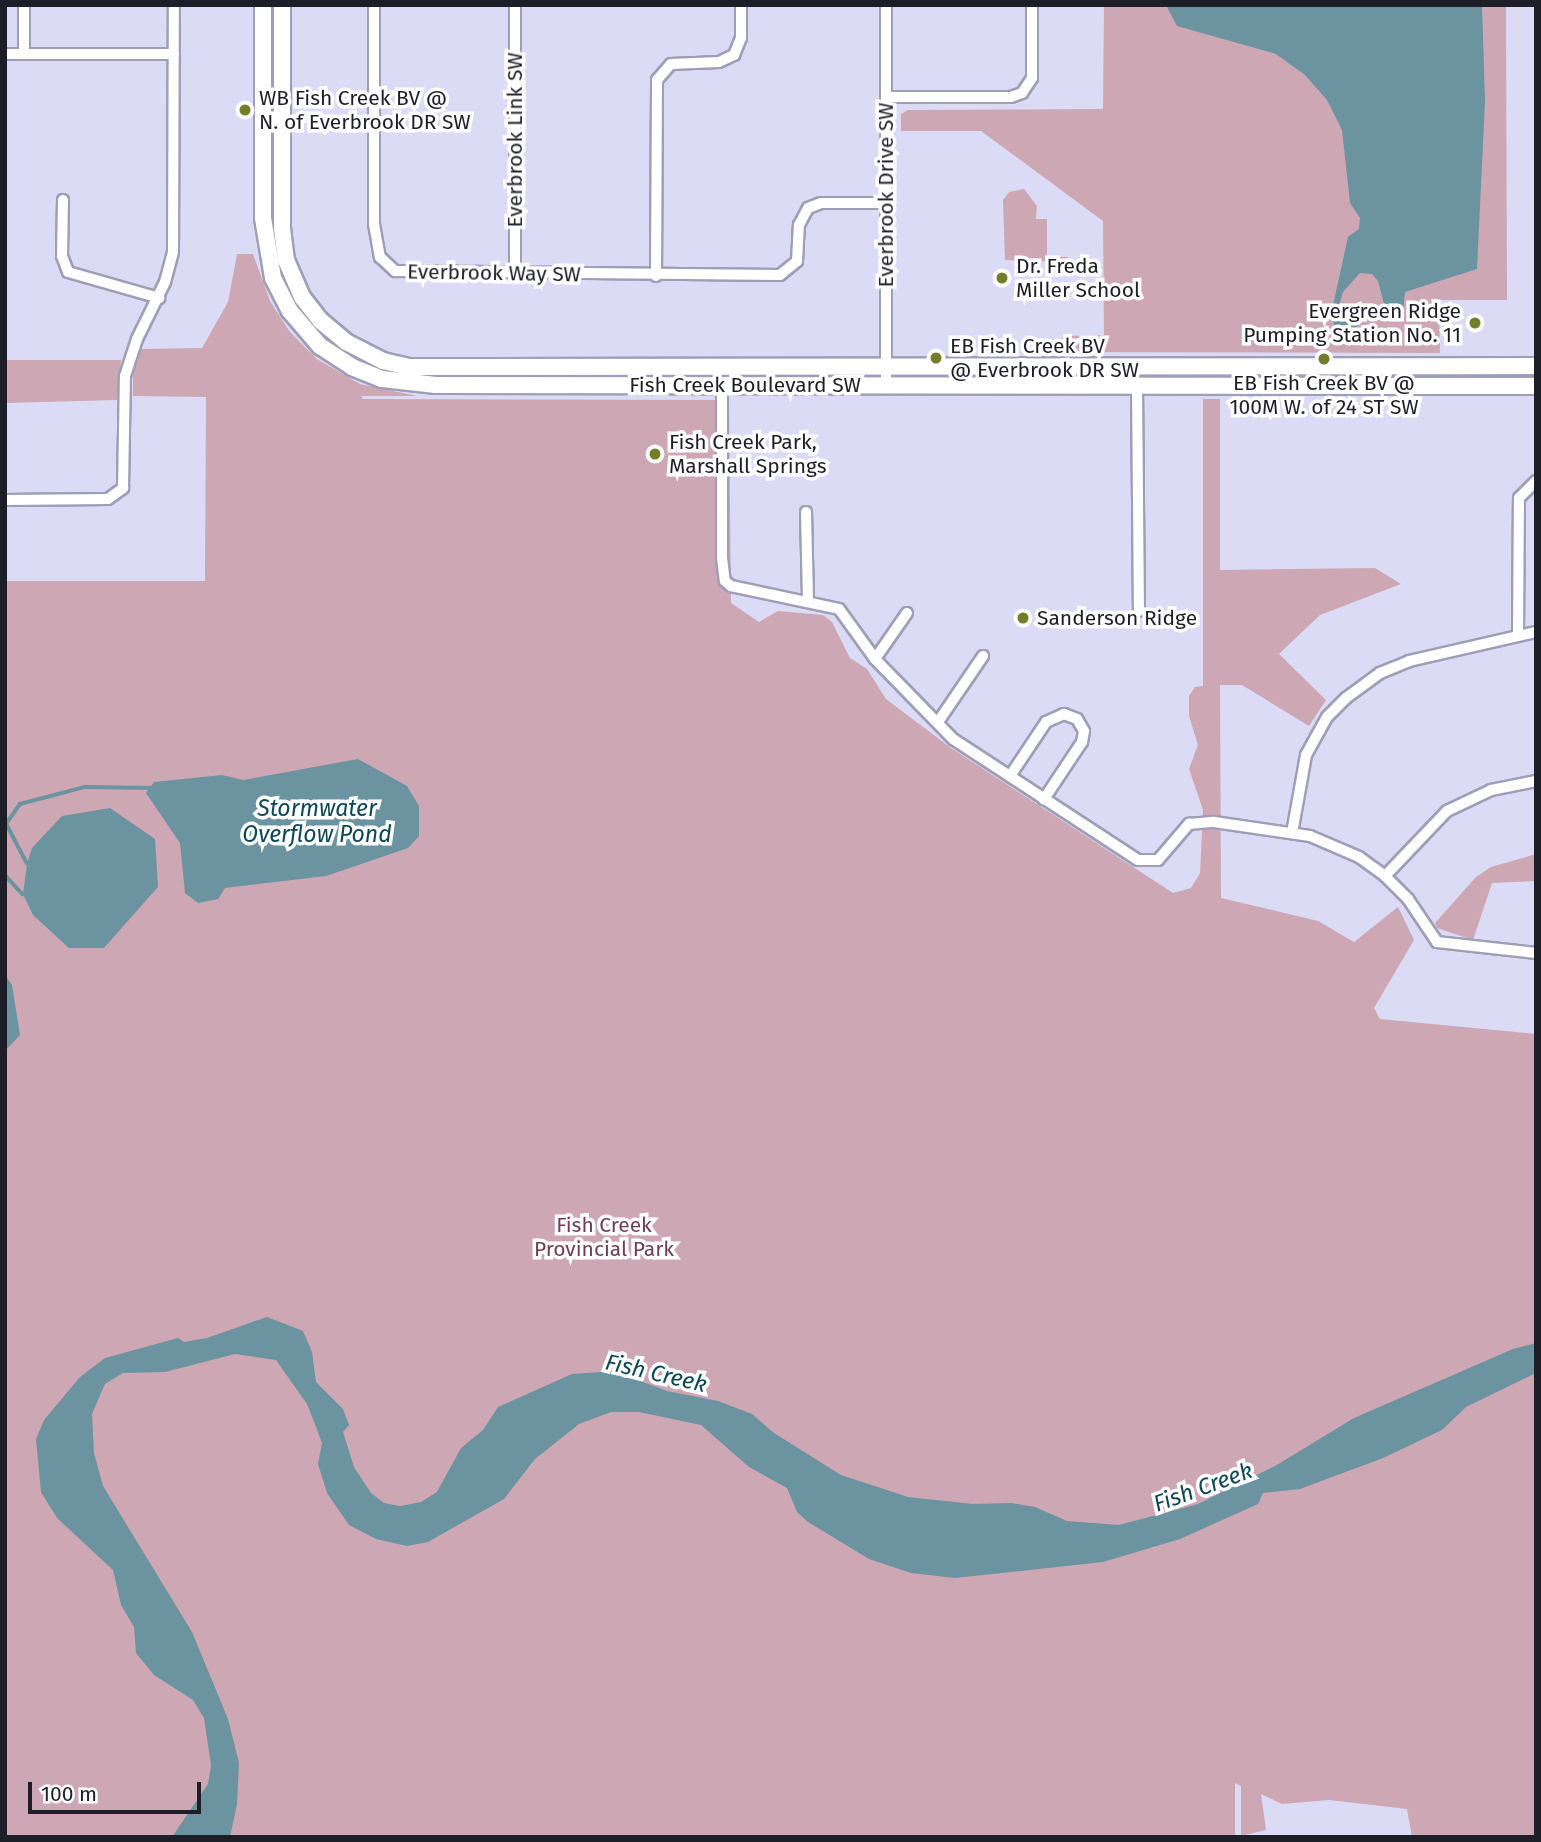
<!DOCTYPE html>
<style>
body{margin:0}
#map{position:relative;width:1541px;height:1842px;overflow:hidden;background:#dcdbf6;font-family:"Fira Sans",sans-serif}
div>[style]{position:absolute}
.green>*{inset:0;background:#cda7b4}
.water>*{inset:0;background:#6b93a0}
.stream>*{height:3.5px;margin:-1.75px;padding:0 1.75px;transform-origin:1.75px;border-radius:1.75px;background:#6b93a0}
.roads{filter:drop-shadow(2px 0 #9f9eb7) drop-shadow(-2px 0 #9f9eb7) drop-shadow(0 2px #9f9eb7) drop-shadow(0 -2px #9f9eb7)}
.street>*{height:10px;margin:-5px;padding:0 5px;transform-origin:5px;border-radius:5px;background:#fff}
.secondary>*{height:16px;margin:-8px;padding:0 8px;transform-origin:8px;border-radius:8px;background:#fff}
.dots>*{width:19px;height:19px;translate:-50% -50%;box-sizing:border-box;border:4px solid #fff;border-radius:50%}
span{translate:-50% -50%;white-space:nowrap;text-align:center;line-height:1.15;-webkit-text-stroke:7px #fff;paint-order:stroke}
.poi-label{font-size:21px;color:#1e1e28}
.left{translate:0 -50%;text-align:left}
.right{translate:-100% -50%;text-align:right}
.street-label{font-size:21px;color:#1e1e28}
.park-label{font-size:21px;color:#723d52}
.water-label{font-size:23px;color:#0b4856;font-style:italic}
.frame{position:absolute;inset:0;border:7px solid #1e1e28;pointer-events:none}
.scale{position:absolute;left:28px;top:1782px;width:173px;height:32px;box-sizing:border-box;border:4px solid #1e1e28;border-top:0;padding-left:9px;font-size:21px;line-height:24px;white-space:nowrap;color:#1e1e28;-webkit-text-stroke:5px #fff;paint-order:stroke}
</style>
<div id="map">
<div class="green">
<div style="clip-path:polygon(1104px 5px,1506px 5px,1507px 300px,1439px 300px,1440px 353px,1036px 352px,1066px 336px,1104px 335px,1103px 221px,981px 131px,901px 131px,901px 114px,908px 110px,1103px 109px)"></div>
<div style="clip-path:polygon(1024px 189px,1037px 206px,1036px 219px,1047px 219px,1047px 256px,1068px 257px,1068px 262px,1005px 260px,1003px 200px,1009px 192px)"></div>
<div style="clip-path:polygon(237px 254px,253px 254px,270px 301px,290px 332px,317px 359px,360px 384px,417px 396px,361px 396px,363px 399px,729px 400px,731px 603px,759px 622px,778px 611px,823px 615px,832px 622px,850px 658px,867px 669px,886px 699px,951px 748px,1173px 893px,1191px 888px,1200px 873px,1203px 810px,1189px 769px,1198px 745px,1189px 716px,1189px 696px,1195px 687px,1203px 686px,1203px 399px,1220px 399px,1220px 570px,1375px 568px,1401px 584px,1320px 615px,1279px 654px,1326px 700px,1309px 726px,1242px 685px,1220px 685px,1221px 898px,1318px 921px,1354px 942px,1398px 907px,1414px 940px,1374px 1008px,1380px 1019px,1536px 1034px,1536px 1837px,1412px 1837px,1407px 1809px,1329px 1800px,1282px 1804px,1261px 1794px,1266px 1830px,1241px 1836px,1241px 1786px,1235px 1783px,1235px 1837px,5px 1837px,5px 581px,205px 581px,206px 397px,133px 396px,133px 369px,140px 349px,202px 348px,228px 302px)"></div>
<div style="clip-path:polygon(5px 360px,121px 360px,117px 400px,5px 403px)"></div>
<div style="clip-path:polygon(1536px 854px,1536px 881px,1492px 883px,1473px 940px,1437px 928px,1435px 923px,1476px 877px,1491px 867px)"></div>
</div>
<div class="water">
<div style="clip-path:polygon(1166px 5px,1482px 5px,1485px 101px,1477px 269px,1405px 292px,1403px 311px,1396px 319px,1384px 304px,1378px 281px,1372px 274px,1360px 273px,1343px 292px,1338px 309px,1359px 325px,1344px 334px,1335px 332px,1332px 310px,1348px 237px,1359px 229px,1360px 218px,1350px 203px,1342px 130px,1327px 100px,1305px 75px,1276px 54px,1177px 26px)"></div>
<div style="clip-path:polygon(358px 759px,407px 786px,419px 806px,419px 836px,408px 848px,326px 876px,225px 888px,218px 899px,198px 903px,185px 893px,180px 843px,146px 793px,154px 782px,222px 775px,243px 780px)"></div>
<div style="clip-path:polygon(110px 808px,155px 839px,158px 887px,104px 948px,69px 948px,33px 915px,23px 894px,27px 864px,32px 848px,62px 816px)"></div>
<div style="clip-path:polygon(5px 975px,12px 985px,20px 1035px,5px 1051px)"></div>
<div style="clip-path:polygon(267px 1317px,303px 1331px,312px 1352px,316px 1382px,343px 1409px,349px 1425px,343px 1432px,354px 1467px,371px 1493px,384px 1503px,400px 1506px,421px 1502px,437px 1492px,461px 1448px,483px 1430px,498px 1407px,572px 1374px,614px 1371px,667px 1391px,718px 1401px,752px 1414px,774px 1433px,841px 1475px,908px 1497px,973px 1504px,1011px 1503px,1035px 1507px,1067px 1521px,1119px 1525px,1198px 1504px,1275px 1466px,1354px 1418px,1513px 1349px,1536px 1343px,1536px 1373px,1466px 1407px,1442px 1430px,1383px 1458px,1300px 1489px,1263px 1493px,1258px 1504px,1180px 1539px,1103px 1562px,955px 1578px,911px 1573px,869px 1559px,808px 1522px,797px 1512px,787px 1488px,749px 1467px,701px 1425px,639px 1412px,611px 1412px,579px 1424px,535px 1459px,504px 1499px,428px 1542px,407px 1546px,376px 1539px,349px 1525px,327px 1493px,318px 1464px,322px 1443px,316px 1427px,307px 1404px,276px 1360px,235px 1354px,165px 1372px,123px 1373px,105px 1384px,92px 1414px,94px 1453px,103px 1486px,192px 1632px,228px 1719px,239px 1763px,237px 1804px,230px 1837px,172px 1837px,208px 1784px,211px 1765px,204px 1718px,193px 1700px,154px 1675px,136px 1653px,134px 1627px,121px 1605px,113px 1570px,57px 1518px,41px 1492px,36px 1439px,44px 1420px,80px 1377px,105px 1358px,178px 1338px,184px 1342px,207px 1338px)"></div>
</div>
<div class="stream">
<div style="left:27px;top:864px;width:45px;rotate:-117.7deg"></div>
<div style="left:6px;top:824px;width:24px;rotate:-55deg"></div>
<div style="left:20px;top:804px;width:67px;rotate:-14.7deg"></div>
<div style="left:85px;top:787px;width:68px;rotate:0.8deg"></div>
<div style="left:5px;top:875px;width:26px;rotate:47deg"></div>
</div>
<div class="roads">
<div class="street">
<div style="left:374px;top:5px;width:219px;rotate:90deg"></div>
<div style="left:374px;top:224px;width:34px;rotate:80deg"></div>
<div style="left:380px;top:257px;width:21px;rotate:43deg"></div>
<div style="left:395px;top:271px;width:385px;rotate:0.6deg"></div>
<div style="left:780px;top:275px;width:22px;rotate:-39deg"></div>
<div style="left:797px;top:261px;width:36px;rotate:-87deg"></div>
<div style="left:799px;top:225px;width:19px;rotate:-62deg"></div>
<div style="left:808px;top:208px;width:14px;rotate:-21deg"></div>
<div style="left:821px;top:203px;width:65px"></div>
<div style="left:515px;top:5px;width:270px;rotate:90deg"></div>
<div style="left:886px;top:5px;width:380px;rotate:90deg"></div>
<div style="left:5px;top:54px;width:169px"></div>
<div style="left:24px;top:54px;width:49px;rotate:-90deg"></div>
<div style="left:886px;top:97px;width:125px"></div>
<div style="left:1011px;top:97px;width:12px;rotate:-20deg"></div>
<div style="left:1022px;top:93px;width:18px;rotate:-56deg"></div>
<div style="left:1032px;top:78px;width:73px;rotate:-90deg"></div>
<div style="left:63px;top:200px;width:56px;rotate:91deg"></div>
<div style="left:62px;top:256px;width:17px;rotate:69deg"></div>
<div style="left:68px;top:272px;width:95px;rotate:15.9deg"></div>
<div style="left:656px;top:276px;width:196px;rotate:-89.7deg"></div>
<div style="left:657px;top:80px;width:21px;rotate:-49deg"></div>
<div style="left:671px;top:64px;width:48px;rotate:-2.4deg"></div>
<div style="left:719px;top:62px;width:17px;rotate:-25deg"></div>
<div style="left:734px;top:55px;width:18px;rotate:-68deg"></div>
<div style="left:741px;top:38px;width:33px;rotate:-90deg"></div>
<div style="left:722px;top:385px;width:173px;rotate:90deg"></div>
<div style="left:722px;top:558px;width:23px;rotate:83deg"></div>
<div style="left:725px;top:581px;width:8px;rotate:40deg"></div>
<div style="left:731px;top:586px;width:110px;rotate:12deg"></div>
<div style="left:839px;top:609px;width:62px;rotate:54.2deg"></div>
<div style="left:875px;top:659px;width:112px;rotate:45.7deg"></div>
<div style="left:953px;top:739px;width:221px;rotate:33.2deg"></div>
<div style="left:1138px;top:860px;width:20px"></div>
<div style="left:1158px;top:860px;width:48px;rotate:-49.3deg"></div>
<div style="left:1189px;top:824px;width:25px;rotate:-5deg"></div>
<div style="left:1214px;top:822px;width:97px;rotate:8.3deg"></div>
<div style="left:1310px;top:836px;width:53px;rotate:23.2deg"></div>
<div style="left:1359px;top:857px;width:32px;rotate:36deg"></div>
<div style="left:1385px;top:876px;width:33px;rotate:45deg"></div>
<div style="left:1408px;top:899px;width:52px;rotate:56deg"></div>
<div style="left:1437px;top:942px;width:100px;rotate:6.3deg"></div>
<div style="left:1137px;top:386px;width:225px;rotate:89.5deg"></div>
<div style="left:5px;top:500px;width:103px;rotate:-0.6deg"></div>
<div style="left:108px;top:499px;width:19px;rotate:-36deg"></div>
<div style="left:123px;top:488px;width:112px;rotate:-89deg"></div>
<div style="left:125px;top:376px;width:39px;rotate:-72deg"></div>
<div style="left:137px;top:339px;width:64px;rotate:-63.8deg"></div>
<div style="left:165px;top:282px;width:31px;rotate:-75deg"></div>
<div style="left:173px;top:252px;width:247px;rotate:-89.8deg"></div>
<div style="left:806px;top:512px;width:90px;rotate:88.7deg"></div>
<div style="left:1518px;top:635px;width:137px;rotate:-89.6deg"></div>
<div style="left:1519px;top:498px;width:24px;rotate:-45deg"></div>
<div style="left:875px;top:659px;width:56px;rotate:-55.2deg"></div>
<div style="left:938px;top:722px;width:80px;rotate:-55.7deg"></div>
<div style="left:1010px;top:776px;width:65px;rotate:-56.3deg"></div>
<div style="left:1046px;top:722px;width:20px;rotate:-24deg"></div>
<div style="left:1064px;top:714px;width:14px;rotate:21deg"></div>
<div style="left:1077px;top:719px;width:14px;rotate:60deg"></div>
<div style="left:1084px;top:731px;width:11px;rotate:100deg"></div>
<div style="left:1082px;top:742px;width:69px;rotate:123.7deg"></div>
<div style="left:1292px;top:833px;width:79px;rotate:-79.8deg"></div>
<div style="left:1306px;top:755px;width:43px;rotate:-61.1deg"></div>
<div style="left:1327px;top:717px;width:27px;rotate:-45deg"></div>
<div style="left:1346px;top:698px;width:42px;rotate:-36.3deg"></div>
<div style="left:1380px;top:673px;width:31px;rotate:-22deg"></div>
<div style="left:1409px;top:661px;width:130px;rotate:-12.9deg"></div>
<div style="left:1385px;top:876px;width:90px;rotate:-46.4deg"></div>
<div style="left:1447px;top:811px;width:49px;rotate:-25.5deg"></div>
<div style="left:1491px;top:790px;width:46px;rotate:-11.3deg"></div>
</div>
<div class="secondary">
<div style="left:263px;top:5px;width:213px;rotate:90deg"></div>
<div style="left:263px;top:218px;width:61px;rotate:80.5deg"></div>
<div style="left:273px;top:278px;width:37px;rotate:63deg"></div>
<div style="left:290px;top:311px;width:46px;rotate:49.4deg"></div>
<div style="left:320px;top:346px;width:38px;rotate:33deg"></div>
<div style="left:352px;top:367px;width:32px;rotate:22deg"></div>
<div style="left:382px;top:379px;width:54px;rotate:6.3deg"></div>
<div style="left:436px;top:385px;width:1100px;rotate:0.05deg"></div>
<div style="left:282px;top:5px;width:223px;rotate:90deg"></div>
<div style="left:282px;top:228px;width:32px;rotate:83deg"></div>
<div style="left:286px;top:260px;width:40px;rotate:66.6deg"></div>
<div style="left:302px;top:297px;width:31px;rotate:52deg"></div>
<div style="left:321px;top:321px;width:33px;rotate:40deg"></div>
<div style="left:346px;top:342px;width:42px;rotate:27.2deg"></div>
<div style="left:383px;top:361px;width:28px;rotate:13deg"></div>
<div style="left:410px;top:367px;width:71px"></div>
<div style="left:481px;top:367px;width:1055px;rotate:-0.05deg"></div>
</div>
</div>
<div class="dots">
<div style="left:245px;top:110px;background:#747d29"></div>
<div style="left:1002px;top:278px;background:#747d29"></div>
<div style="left:1475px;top:323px;background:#747d29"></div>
<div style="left:936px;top:358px;background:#747d29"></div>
<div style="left:1324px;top:359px;background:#747d29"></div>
<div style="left:655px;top:454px;background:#747d29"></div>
<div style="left:1023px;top:618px;background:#747d29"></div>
</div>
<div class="poi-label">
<span class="left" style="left:259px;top:110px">WB Fish Creek BV @<br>N. of Everbrook DR SW</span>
<span class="left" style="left:1016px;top:278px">Dr. Freda<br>Miller School</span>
<span class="right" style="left:1461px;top:323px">Evergreen Ridge<br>Pumping Station No. 11</span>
<span class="left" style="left:950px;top:358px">EB Fish Creek BV<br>@ Everbrook DR SW</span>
<span style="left:1324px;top:395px">EB Fish Creek BV @<br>100M W. of 24 ST SW</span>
<span class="left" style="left:669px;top:454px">Fish Creek Park,<br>Marshall Springs</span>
<span class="left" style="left:1037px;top:618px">Sanderson Ridge</span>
</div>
<div class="street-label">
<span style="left:515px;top:140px;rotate:-90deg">Everbrook Link SW</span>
<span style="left:886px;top:195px;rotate:-90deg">Everbrook Drive SW</span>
<span style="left:494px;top:273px;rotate:1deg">Everbrook Way SW</span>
<span style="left:745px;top:385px">Fish Creek Boulevard SW</span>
</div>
<div class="park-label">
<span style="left:604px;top:1237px">Fish Creek<br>Provincial Park</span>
</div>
<div class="water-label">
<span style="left:317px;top:821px">Stormwater<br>Overflow Pond</span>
<span style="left:656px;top:1373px;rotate:13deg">Fish Creek</span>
<span style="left:1203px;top:1487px;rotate:-20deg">Fish Creek</span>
</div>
<div class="frame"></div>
<div class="scale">100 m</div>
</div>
